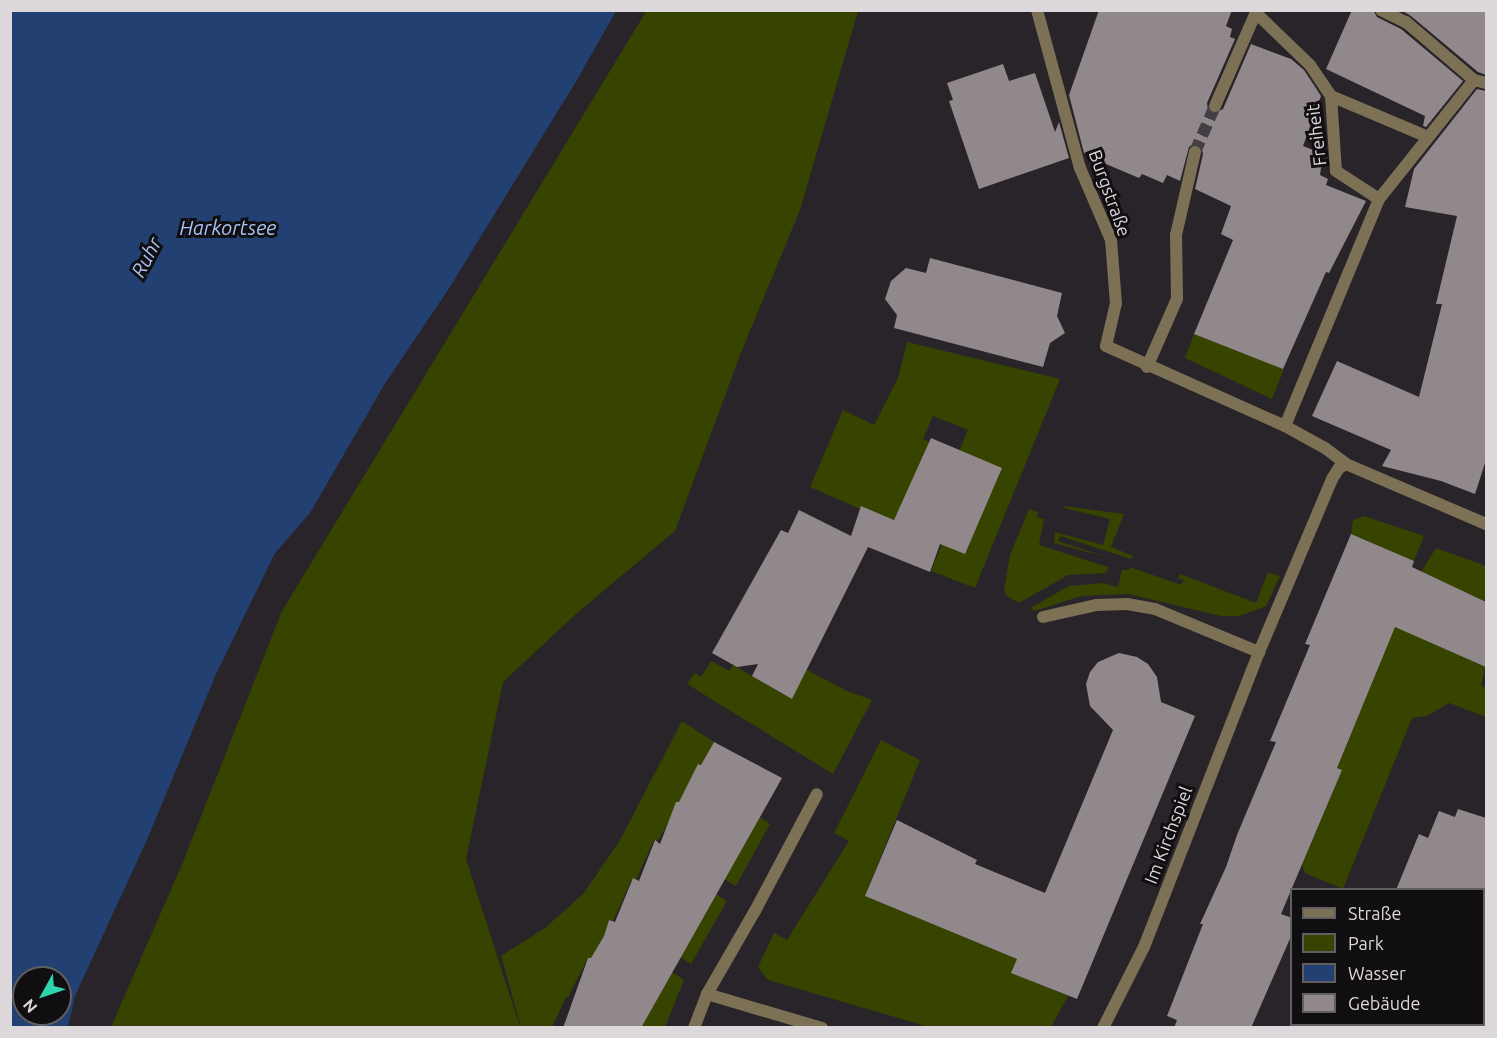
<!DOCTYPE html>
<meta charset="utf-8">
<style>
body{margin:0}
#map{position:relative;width:1497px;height:1038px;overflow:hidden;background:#29242a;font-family:Ubuntu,sans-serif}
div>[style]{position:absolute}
.green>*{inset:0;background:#364400}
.water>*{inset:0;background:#224072}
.building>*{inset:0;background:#91888c}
.street-tunnel>*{height:12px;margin-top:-6px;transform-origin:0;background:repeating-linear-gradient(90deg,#443f45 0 12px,transparent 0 18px)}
.street>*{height:12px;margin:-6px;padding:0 6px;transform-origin:6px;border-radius:6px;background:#7c7055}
span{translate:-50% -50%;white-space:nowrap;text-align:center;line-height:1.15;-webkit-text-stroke:6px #100e11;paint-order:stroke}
.street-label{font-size:18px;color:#dcd8dc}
.water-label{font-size:20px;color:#a8c5f5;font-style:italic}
.frame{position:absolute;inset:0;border:12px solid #dcd8dc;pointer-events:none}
.legend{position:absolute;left:1290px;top:888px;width:195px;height:138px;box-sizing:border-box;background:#100e11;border:2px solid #625f62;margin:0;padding:8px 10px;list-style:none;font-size:18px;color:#dcd8dc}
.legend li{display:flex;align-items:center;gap:12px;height:30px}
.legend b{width:30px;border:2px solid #625f62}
.north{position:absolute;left:12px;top:966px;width:60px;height:60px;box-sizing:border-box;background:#100e11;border:2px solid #625f62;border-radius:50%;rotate:230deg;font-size:16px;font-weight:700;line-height:24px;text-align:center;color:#dcd8dc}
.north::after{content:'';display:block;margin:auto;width:21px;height:27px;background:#2ed4ab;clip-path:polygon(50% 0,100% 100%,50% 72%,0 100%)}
</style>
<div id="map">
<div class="green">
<div style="clip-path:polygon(647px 10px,858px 11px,800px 210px,740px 355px,675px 531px,577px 613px,503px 682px,466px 859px,520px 1027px,111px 1027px,183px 862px,282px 611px)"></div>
<div style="clip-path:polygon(1194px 334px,1284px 369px,1272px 399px,1185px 358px)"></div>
<div style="clip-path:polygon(907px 342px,1060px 379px,975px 588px,931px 571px,942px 544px,965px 553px,1001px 469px,959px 451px,968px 430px,933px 416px,923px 439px,932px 443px,899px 522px,861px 506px,860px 509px,810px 487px,843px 410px,874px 425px,898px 378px)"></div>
<div style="clip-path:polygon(1065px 506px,1124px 514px,1111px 547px,1133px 556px,1131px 559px,1060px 536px,1058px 541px,1110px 558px,1054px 543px,1055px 532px,1103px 545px,1110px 519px,1064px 508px)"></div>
<div style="clip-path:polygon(1029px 509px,1038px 512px,1037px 517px,1044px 519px,1039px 545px,1108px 567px,1106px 573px,1068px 575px,1019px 603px,1007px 596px,1004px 590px,1010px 555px)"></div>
<div style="clip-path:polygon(1364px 516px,1424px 536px,1414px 561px,1351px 534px,1353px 520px)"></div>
<div style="clip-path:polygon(1436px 548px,1486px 566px,1486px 602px,1421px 572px)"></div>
<div style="clip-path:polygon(1130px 567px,1181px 585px,1184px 580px,1178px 578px,1180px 574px,1256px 603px,1268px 572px,1280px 576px,1266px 606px,1240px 616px,1221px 616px,1128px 594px,1081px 596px,1035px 611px,1030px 608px,1069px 586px,1103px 583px,1118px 587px,1122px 570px,1129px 570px)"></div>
<div style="clip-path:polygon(1388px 624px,1486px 664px,1481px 685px,1486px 688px,1486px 717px,1449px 703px,1427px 716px,1412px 718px,1343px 889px,1305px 873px,1302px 865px,1342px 770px,1337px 768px,1376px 673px)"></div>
<div style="clip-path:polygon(711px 661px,729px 671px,733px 665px,792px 699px,805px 669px,847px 691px,872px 700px,833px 774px,687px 684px,695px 673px,701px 677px)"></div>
<div style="clip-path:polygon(682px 721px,714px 742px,701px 765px,698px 764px,692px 782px,657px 842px,654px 840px,636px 880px,632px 879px,613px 921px,609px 920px,604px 936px,591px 958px,588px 958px,568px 997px,566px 997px,552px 1027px,521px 1027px,501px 956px,545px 928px,583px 894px,619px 842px)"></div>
<div style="clip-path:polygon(881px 740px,920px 760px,865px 896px,1017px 959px,1012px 973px,1068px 996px,1051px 1027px,929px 1027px,768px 980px,758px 967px,774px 933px,787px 940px,849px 841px,834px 833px)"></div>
<div style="clip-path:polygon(760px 817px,770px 824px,736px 886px,724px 879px)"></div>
<div style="clip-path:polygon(716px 894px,727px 901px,691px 964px,680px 957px)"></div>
<div style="clip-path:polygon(672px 972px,684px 980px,665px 1027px,641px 1028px)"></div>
</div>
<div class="water">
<div style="clip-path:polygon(evenodd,10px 11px,616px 11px,577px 80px,448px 290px,384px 385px,310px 513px,275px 553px,216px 674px,146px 842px,75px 996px,68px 1027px,11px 1027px,10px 11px,24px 978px,60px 978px,60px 1014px,24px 1014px,24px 978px)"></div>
</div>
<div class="building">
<div style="clip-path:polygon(1099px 10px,1232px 10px,1226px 26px,1232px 29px,1230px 37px,1235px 39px,1207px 103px,1208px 110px,1212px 114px,1223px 109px,1251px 44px,1291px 59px,1304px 70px,1321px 96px,1303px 146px,1323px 154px,1320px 175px,1328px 179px,1326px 185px,1366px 201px,1329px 273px,1326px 272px,1283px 369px,1194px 334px,1233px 240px,1221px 234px,1231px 206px,1195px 189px,1203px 154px,1201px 146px,1193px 144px,1189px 147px,1180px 181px,1167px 175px,1163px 183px,1142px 174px,1139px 178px,1106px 164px,1091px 150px,1084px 153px,1069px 95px)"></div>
<div style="clip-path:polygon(1352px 10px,1373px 10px,1377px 17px,1401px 29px,1463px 81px,1426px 127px,1423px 126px,1425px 116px,1326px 69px)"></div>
<div style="clip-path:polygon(1401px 10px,1486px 10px,1486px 75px,1478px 72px,1411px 16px)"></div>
<div style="clip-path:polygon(1003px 64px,1009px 81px,1035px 73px,1055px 132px,1059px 122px,1069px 158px,979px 189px,949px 101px,953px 100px,947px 83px)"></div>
<div style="clip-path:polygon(1477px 89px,1486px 91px,1486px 460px,1475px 494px,1441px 481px,1382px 466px,1391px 450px,1312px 416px,1337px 361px,1419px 397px,1442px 304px,1436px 304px,1457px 216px,1405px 207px,1414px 169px)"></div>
<div style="clip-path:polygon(930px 258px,1062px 293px,1057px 316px,1065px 333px,1050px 343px,1043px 367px,894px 328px,897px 315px,885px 299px,891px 281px,906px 268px,926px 273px)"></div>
<div style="clip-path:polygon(931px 438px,1002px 468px,965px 554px,940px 544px,930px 572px,868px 547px,792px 699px,752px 676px,758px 664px,737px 667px,712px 653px,781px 530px,788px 533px,799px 510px,851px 536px,861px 506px,894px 520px)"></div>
<div style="clip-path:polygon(1351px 534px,1414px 561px,1412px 567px,1486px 602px,1486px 667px,1395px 627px,1337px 768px,1342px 770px,1281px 914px,1292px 918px,1292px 934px,1251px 1028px,1174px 1028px,1177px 1020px,1167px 1016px,1203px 924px,1200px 924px,1226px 867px,1237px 835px,1276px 742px,1270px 741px,1310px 645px,1305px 644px)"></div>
<div style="clip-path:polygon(1119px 653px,1137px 657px,1148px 664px,1157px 677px,1161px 702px,1195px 716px,1077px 999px,1011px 973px,1017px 959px,865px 896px,897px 820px,977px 860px,975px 864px,1045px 893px,1113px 730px,1090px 706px,1086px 684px,1090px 672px,1098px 662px)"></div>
<div style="clip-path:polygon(714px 742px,782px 778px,641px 1028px,563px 1028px,588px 958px,591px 958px,604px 936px,609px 920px,615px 922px,633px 878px,639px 881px,655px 840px,660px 844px,676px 802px,679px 802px,698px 764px,701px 765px)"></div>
<div style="clip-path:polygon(1458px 809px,1486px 818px,1486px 890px,1396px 890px,1419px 834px,1428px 838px,1439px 811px,1455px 817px)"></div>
</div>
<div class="street-tunnel">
<div style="left:1195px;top:152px;width:50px;rotate:-66.5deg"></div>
</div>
<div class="street">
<div style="left:1037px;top:10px;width:164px;rotate:74.8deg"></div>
<div style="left:1080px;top:168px;width:78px;rotate:66.7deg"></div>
<div style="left:1111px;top:240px;width:63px;rotate:85.5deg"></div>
<div style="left:1116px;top:303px;width:44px;rotate:103.1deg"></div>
<div style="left:1106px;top:346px;width:196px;rotate:24.1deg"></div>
<div style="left:1285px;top:426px;width:46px;rotate:28.8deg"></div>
<div style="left:1325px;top:448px;width:26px;rotate:37deg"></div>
<div style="left:1346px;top:464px;width:152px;rotate:23.2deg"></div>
<div style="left:1381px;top:10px;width:28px;rotate:26deg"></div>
<div style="left:1406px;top:22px;width:89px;rotate:40.5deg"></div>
<div style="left:1474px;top:80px;width:12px;rotate:14deg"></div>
<div style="left:1256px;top:13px;width:75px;rotate:43.9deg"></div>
<div style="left:1310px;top:65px;width:37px;rotate:56deg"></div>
<div style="left:1331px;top:96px;width:75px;rotate:86.2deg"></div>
<div style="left:1336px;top:171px;width:51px;rotate:33.1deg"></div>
<div style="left:1331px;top:96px;width:105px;rotate:22.9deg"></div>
<div style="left:1215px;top:106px;width:105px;rotate:-66.4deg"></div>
<div style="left:1147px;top:367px;width:74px;rotate:-66.2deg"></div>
<div style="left:1177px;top:299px;width:64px;rotate:-90.9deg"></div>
<div style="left:1176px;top:235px;width:85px;rotate:-77.1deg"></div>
<div style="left:1285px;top:426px;width:246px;rotate:-67.5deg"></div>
<div style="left:1379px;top:199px;width:152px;rotate:-51.4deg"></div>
<div style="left:1043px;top:617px;width:54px;rotate:-12.8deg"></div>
<div style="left:1096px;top:605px;width:31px;rotate:-2deg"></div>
<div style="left:1127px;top:604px;width:28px;rotate:10deg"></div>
<div style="left:1155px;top:609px;width:113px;rotate:22.5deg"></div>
<div style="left:707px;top:994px;width:120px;rotate:16.5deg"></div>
<div style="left:694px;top:1028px;width:36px;rotate:-69deg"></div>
<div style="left:707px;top:994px;width:96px;rotate:-60deg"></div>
<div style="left:755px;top:911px;width:132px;rotate:-62.1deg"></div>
<div style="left:1103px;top:1028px;width:91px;rotate:-63.2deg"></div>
<div style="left:1144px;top:947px;width:317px;rotate:-68.7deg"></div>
<div style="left:1259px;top:652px;width:188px;rotate:-67.1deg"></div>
<div style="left:1332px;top:479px;width:13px;rotate:-58deg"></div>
<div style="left:1339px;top:468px;width:8px;rotate:-30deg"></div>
</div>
<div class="street-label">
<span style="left:1316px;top:135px;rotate:-97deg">Freiheit</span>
<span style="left:1110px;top:193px;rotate:70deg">Burgstraße</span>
<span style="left:1168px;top:835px;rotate:-69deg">Im Kirchspiel</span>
</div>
<div class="water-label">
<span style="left:228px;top:227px">Harkortsee</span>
<span style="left:146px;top:257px;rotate:-62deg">Ruhr</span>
</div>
<div class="frame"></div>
<ul class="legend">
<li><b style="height:8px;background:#7c7055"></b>Straße</li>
<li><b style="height:16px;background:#364400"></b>Park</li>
<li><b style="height:16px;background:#224072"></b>Wasser</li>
<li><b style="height:16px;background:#91888c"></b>Gebäude</li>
</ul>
<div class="north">N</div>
</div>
